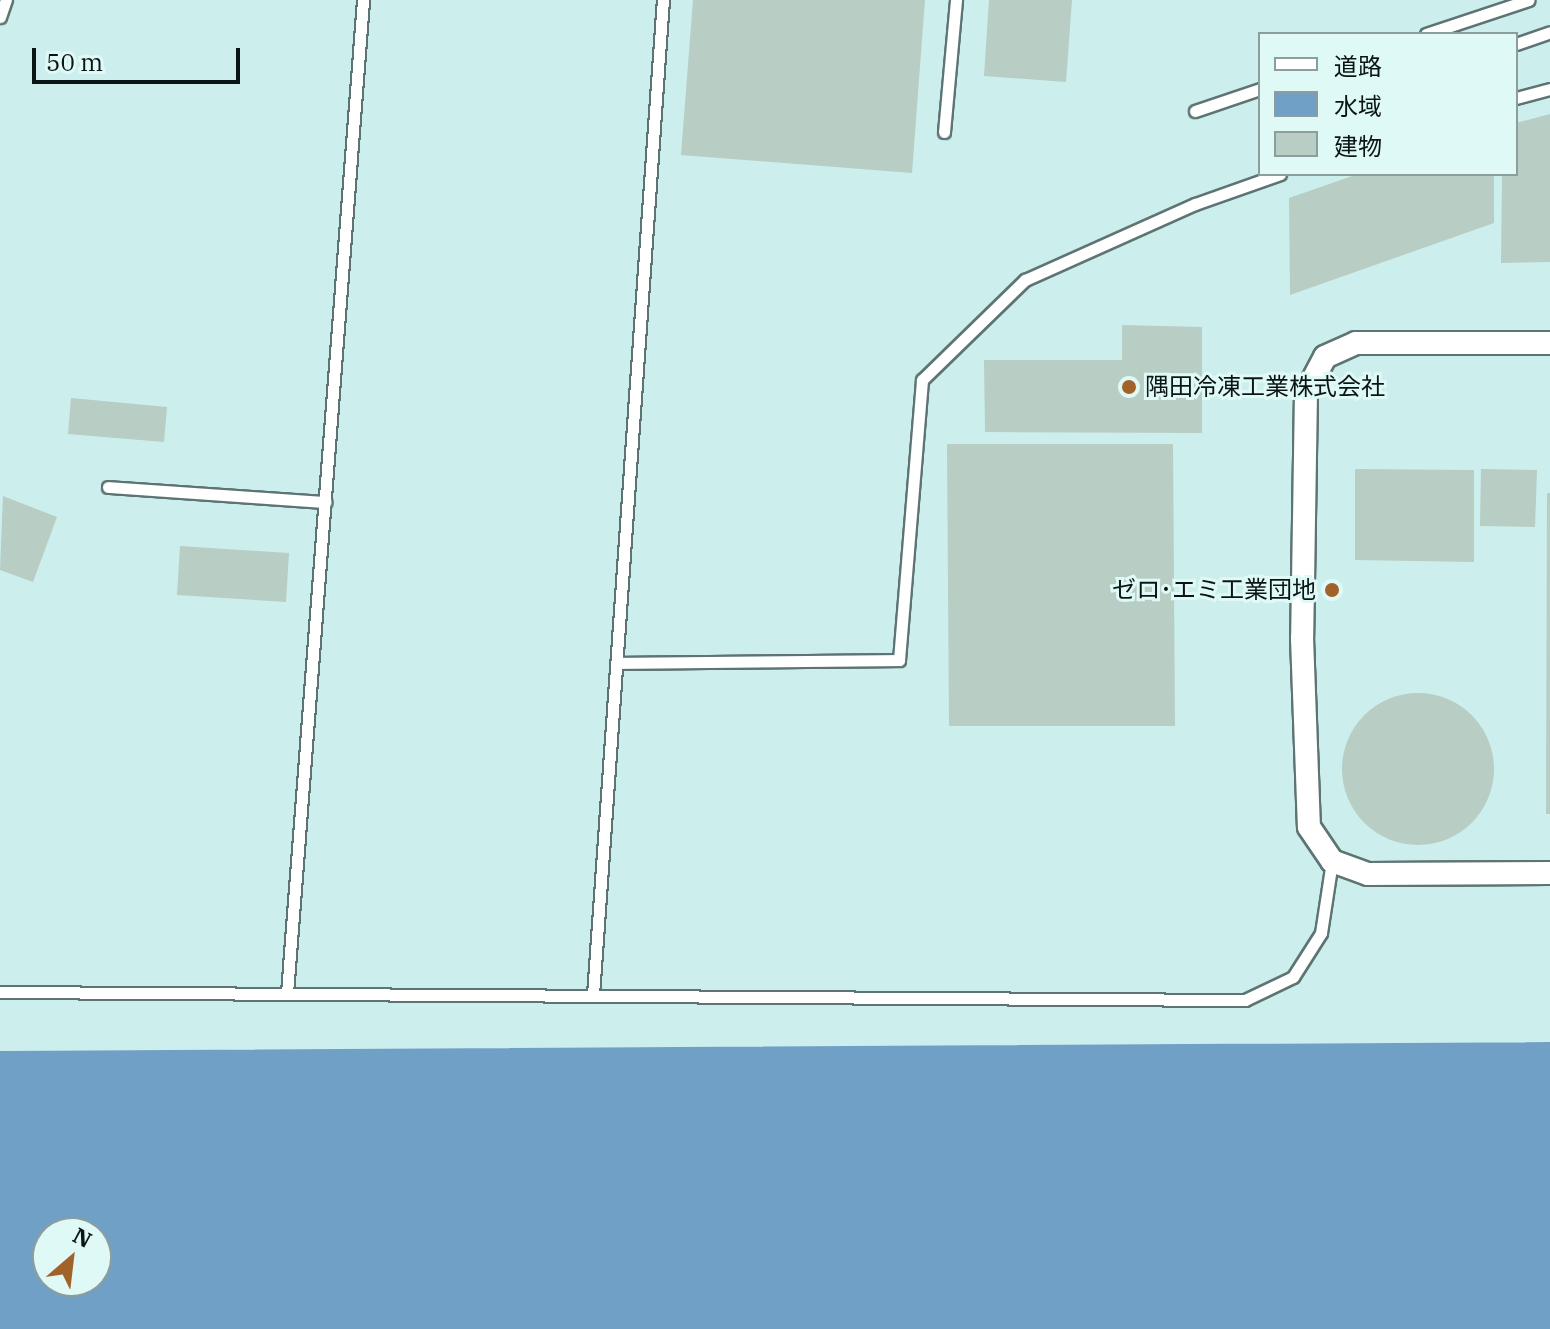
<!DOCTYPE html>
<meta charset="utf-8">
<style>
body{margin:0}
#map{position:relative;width:1550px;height:1329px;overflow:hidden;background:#dff9f7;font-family:"IBM Plex Serif","Noto Sans JP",serif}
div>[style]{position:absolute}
.built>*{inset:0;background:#ccefed}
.water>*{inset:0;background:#71a0c6}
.building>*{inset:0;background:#b8cdc3}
.round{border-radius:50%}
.roads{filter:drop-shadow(2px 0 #5e7473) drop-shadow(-2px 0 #5e7473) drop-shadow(0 2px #5e7473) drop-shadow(0 -2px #5e7473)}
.service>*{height:11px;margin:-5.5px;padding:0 5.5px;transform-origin:5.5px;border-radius:5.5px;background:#fff}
.minor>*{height:22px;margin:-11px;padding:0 11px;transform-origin:11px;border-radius:11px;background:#fff}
.dots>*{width:22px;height:22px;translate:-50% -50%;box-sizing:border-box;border:4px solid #dff9f7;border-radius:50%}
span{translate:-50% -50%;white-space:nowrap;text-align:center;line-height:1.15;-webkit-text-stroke:6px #dff9f7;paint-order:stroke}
.poi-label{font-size:24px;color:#0c1515}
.left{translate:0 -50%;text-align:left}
.right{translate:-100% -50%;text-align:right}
.legend{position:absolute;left:1258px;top:32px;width:260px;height:144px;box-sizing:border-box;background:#dff9f7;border:2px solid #8b9e9d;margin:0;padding:10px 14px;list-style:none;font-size:24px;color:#0c1515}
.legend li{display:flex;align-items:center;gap:16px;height:40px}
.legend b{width:40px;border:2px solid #8b9e9d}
.north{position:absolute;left:32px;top:1217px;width:80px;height:80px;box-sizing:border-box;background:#dff9f7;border:2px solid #8b9e9d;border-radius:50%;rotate:28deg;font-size:22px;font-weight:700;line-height:32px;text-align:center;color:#0c1515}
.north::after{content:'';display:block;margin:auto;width:28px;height:36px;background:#a2632a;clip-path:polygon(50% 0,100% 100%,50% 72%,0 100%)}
.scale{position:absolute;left:32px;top:48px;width:208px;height:36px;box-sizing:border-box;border:4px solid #0c1515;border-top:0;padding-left:10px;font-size:24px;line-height:28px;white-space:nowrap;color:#0c1515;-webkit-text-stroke:6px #dff9f7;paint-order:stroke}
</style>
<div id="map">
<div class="built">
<div style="clip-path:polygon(evenodd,0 0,1550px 0,1550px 1042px,0 1051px,0 0,1260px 34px,1516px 34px,1516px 174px,1260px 174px,1260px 34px)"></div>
</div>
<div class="water">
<div style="clip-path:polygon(evenodd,1550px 1042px,1550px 1329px,0 1329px,0 1051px,1550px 1042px,48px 1233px,96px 1233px,96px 1281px,48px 1281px,48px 1233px)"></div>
</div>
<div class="building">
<div style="clip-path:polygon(693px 0,925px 0,912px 173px,681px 155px)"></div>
<div style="clip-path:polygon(989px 0,1072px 0,1066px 82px,984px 76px)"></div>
<div style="clip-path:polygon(1550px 114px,1550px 262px,1501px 263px,1502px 174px,1516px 174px,1516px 123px)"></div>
<div style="clip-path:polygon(1358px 174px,1494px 174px,1494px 223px,1290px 295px,1289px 198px)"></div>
<div style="clip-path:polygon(1122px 325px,1202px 327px,1202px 433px,985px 432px,984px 360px,1122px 360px)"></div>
<div style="clip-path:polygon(71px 398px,167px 407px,164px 442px,68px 434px)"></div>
<div style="clip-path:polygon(947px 444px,1173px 444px,1175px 726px,949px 726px)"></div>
<div style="clip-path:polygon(1355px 469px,1474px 470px,1474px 562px,1355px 560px)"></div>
<div style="clip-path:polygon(1481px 469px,1537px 470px,1535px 527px,1480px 526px)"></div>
<div style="clip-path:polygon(1547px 493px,1550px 493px,1550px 814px,1546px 814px)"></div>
<div style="clip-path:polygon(3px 496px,57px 517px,33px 582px,0 570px)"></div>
<div style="clip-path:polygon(180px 546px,289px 553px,286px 602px,177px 595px)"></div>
<div class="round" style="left:1342px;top:693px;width:152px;height:152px"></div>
</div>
<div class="roads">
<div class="service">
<div style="left:0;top:17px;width:18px;rotate:-71deg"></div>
<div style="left:1426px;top:34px;width:108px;rotate:-18.3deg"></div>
<div style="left:1516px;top:44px;width:36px;rotate:-19deg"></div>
<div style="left:1516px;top:98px;width:35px;rotate:-15deg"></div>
<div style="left:1195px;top:111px;width:69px;rotate:-18.7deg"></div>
<div style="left:944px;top:132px;width:133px;rotate:-84.8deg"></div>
<div style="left:108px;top:487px;width:218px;rotate:4deg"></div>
<div style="left:616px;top:663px;width:283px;rotate:-0.6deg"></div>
<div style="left:899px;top:660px;width:281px;rotate:-85.3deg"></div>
<div style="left:922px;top:380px;width:144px;rotate:-44.2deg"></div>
<div style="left:1025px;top:280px;width:186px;rotate:-24.1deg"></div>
<div style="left:1195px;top:204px;width:90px;rotate:-19.4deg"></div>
<div style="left:0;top:992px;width:1245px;rotate:0.37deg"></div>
<div style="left:1245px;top:1000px;width:53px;rotate:-25.6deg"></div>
<div style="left:1293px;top:977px;width:52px;rotate:-57.5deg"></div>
<div style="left:1321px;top:933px;width:73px;rotate:-81.3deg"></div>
<div style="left:287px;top:993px;width:996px;rotate:-85.62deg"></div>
<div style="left:593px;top:995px;width:997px;rotate:-85.98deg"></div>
</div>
<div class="minor">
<div style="left:1550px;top:343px;width:194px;rotate:180deg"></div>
<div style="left:1356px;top:343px;width:34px;rotate:156deg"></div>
<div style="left:1325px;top:357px;width:40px;rotate:118deg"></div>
<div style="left:1306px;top:392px;width:246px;rotate:90.9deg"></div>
<div style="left:1302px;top:638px;width:189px;rotate:87.9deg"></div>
<div style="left:1309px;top:827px;width:41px;rotate:55.9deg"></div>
<div style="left:1332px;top:861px;width:38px;rotate:20deg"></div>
<div style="left:1368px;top:874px;width:182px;rotate:-0.3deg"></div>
</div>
</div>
<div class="dots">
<div style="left:1129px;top:387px;background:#a2632a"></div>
<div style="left:1332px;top:590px;background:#a2632a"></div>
</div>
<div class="poi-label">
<span class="left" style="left:1145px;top:387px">隅田冷凍工業株式会社</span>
<span class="right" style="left:1316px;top:590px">ゼロ･エミ工業団地</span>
</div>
<ul class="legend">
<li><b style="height:10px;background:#fff"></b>道路</li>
<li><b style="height:22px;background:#71a0c6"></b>水域</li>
<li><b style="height:22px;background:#b8cdc3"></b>建物</li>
</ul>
<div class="north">N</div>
<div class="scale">50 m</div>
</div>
